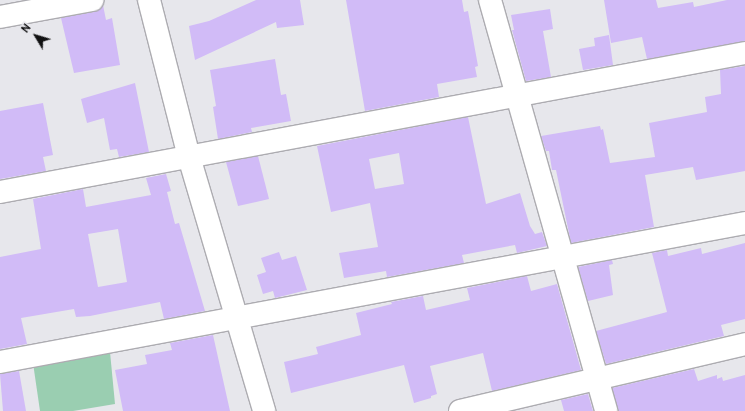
<!DOCTYPE html>
<style>
body{margin:0}
#map{position:relative;width:745px;height:411px;overflow:hidden;background:#e7e7ec;font-family:Overpass,sans-serif}
div>[style]{position:absolute}
.green>*{inset:0;background:#9aceb1}
.building>*{inset:0;background:#d1bbf7}
.roads{filter:drop-shadow(1px 0 #adacb1) drop-shadow(-1px 0 #adacb1) drop-shadow(0 1px #adacb1) drop-shadow(0 -1px #adacb1)}
.minor>*{height:22px;margin:-11px;padding:0 11px;transform-origin:11px;border-radius:11px;background:#fff}
span{translate:-50% -50%;white-space:nowrap;text-align:center;line-height:1.15;-webkit-text-stroke:3.5px #e7e7ec;paint-order:stroke}
.north{position:absolute;left:16px;top:16px;width:40px;height:40px;-webkit-text-stroke:3px #e7e7ec;paint-order:stroke;rotate:308deg;font-size:11px;font-weight:700;line-height:16px;text-align:center;color:#111112}
.north::after{content:'';display:block;margin:auto;width:14px;height:18px;background:#111112;clip-path:polygon(50% 0,100% 100%,50% 72%,0 100%)}
</style>
<div id="map">
<div class="green">
<div style="clip-path:polygon(110px 352px,115px 404px,73px 411px,40px 411px,33px 363px)"></div>
</div>
<div class="building">
<div style="clip-path:polygon(256px 0,300px 0,304px 25px,277px 28px,276px 22px,195px 60px,189px 26px,209px 21px)"></div>
<div style="clip-path:polygon(346px 0,462px 0,464px 12px,468px 11px,478px 66px,475px 67px,477px 77px,437px 84px,439px 97px,365px 111px)"></div>
<div style="clip-path:polygon(604px 0,656px 0,658px 8px,693px 2px,694px 7px,727px 0,745px 0,745px 41px,647px 59px,642px 37px,611px 43px)"></div>
<div style="clip-path:polygon(103px 5px,106px 20px,112px 18px,120px 65px,74px 73px,61px 18px,94px 12px)"></div>
<div style="clip-path:polygon(550px 9px,553px 29px,543px 31px,551px 77px,526px 81px,512px 30px,514px 30px,511px 15px)"></div>
<div style="clip-path:polygon(609px 35px,613px 65px,583px 70px,579px 49px,595px 46px,594px 38px)"></div>
<div style="clip-path:polygon(275px 59px,281px 95px,286px 94px,291px 121px,251px 128px,252px 132px,218px 139px,213px 107px,216px 106px,210px 70px)"></div>
<div style="clip-path:polygon(745px 66px,745px 171px,696px 180px,693px 167px,645px 175px,654px 227px,571px 243px,556px 170px,552px 170px,549px 151px,546px 151px,541px 136px,600px 126px,601px 130px,603px 129px,610px 163px,655px 157px,649px 123px,707px 112px,705px 97px,721px 94px,720px 70px)"></div>
<div style="clip-path:polygon(135px 83px,149px 152px,119px 157px,117px 149px,110px 150px,104px 118px,87px 123px,81px 99px)"></div>
<div style="clip-path:polygon(43px 103px,53px 155px,43px 157px,46px 171px,0 179px,0 111px)"></div>
<div style="clip-path:polygon(evenodd,468px 117px,486px 204px,520px 193px,530px 226px,535px 234px,542px 232px,547px 246px,517px 253px,515px 245px,462px 255px,464px 263px,387px 277px,386px 271px,344px 278px,339px 253px,378px 247px,370px 203px,331px 212px,317px 146px,468px 117px,399px 153px,404px 184px,375px 189px,369px 159px,399px 153px)"></div>
<div style="clip-path:polygon(258px 156px,269px 199px,238px 206px,226px 162px)"></div>
<div style="clip-path:polygon(evenodd,166px 174px,171px 191px,167px 192px,175px 224px,179px 223px,205px 311px,164px 319px,160px 302px,90px 316px,76px 317px,74px 309px,21px 318px,27px 344px,0 349px,0 257px,41px 249px,33px 199px,83px 189px,86px 207px,151px 195px,146px 178px,166px 174px,118px 229px,127px 282px,98px 287px,88px 234px,118px 229px)"></div>
<div style="clip-path:polygon(745px 243px,745px 319px,721px 325px,724px 336px,606px 364px,596px 331px,667px 312px,652px 253px,667px 250px,668px 256px,701px 248px,702px 254px)"></div>
<div style="clip-path:polygon(279px 252px,282px 260px,296px 256px,307px 290px,275px 298px,273px 291px,263px 294px,257px 275px,266px 272px,261px 258px)"></div>
<div style="clip-path:polygon(612px 260px,613px 264px,609px 265px,613px 295px,588px 301px,578px 267px)"></div>
<div style="clip-path:polygon(527px 276px,531px 291px,557px 284px,581px 370px,492px 391px,483px 353px,430px 366px,437px 394px,431px 396px,431px 398px,414px 403px,404px 365px,291px 393px,284px 362px,318px 354px,316px 347px,361px 335px,356px 313px,392px 304px,391px 302px,423px 296px,426px 310px,470px 300px,467px 288px)"></div>
<div style="clip-path:polygon(213px 335px,230px 411px,123px 411px,115px 370px,147px 364px,145px 355px,172px 350px,170px 343px)"></div>
<div style="clip-path:polygon(694px 369px,698px 381px,717px 375px,717px 379px,722px 377px,723px 381px,745px 375px,745px 411px,618px 411px,612px 388px)"></div>
<div style="clip-path:polygon(19px 371px,26px 411px,3px 411px,0 374px)"></div>
<div style="clip-path:polygon(588px 394px,593px 411px,564px 411px,561px 400px)"></div>
</div>
<div class="roads">
<div class="minor">
<div style="left:149px;top:0;width:162px;rotate:75.7deg"></div>
<div style="left:189px;top:157px;width:265px;rotate:73.5deg"></div>
<div style="left:490px;top:0;width:427px;rotate:74.2deg"></div>
<div style="left:0;top:17px;width:94px;rotate:-10.5deg"></div>
<div style="left:0;top:192px;width:758px;rotate:-10.57deg"></div>
<div style="left:0;top:362px;width:758px;rotate:-10.57deg"></div>
<div style="left:460px;top:411px;width:293px;rotate:-13.2deg"></div>
</div>
</div>
<div class="north">N</div>
</div>
